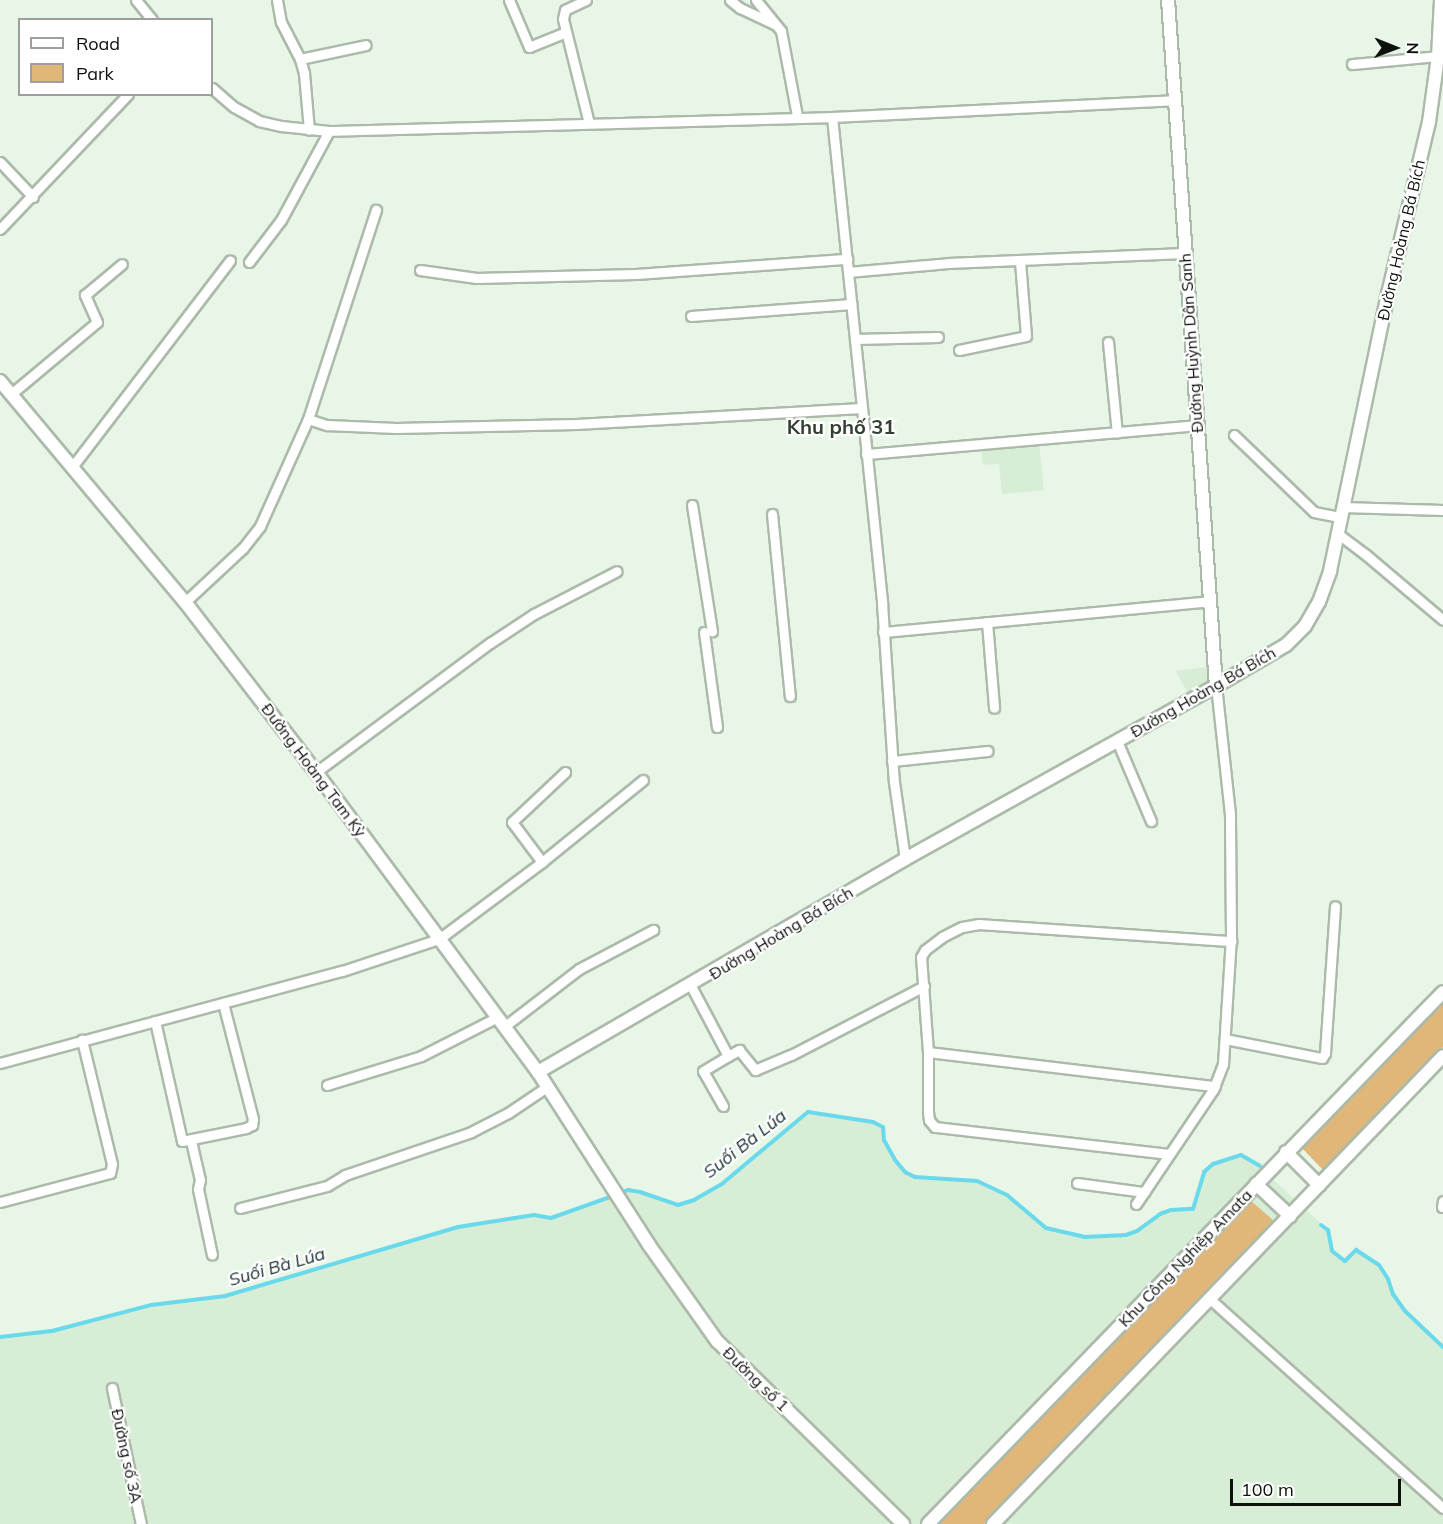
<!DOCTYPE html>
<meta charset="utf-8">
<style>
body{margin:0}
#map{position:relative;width:1443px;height:1524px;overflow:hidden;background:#e7f6e6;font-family:Mulish,sans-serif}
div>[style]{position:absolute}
.built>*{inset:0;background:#d8edd6}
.green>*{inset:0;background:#e0b679}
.stream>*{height:4px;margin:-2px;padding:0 2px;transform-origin:2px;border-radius:2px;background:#6ad9eb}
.roads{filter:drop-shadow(2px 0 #acbaaa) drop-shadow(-2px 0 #acbaaa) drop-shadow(0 2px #acbaaa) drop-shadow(0 -2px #acbaaa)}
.minor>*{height:9px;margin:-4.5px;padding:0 4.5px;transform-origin:4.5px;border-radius:4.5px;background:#fff}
.tertiary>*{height:12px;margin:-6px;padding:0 6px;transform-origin:6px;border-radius:6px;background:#fff}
span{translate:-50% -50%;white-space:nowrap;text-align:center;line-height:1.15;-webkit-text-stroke:4.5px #fff;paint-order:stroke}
.street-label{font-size:16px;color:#0c110b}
.water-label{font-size:18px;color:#1d3135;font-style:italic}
.quarter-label{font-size:20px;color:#333f32;font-weight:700}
.legend{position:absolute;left:18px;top:18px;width:195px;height:78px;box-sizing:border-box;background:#fff;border:2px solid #9ea09d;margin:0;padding:8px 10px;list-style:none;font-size:18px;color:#0c110b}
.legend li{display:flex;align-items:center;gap:12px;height:30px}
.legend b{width:30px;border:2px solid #9ea09d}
.north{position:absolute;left:1365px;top:18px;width:60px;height:60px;-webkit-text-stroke:4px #fff;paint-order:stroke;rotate:91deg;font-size:16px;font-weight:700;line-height:24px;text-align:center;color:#0c110b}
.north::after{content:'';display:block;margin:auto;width:21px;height:27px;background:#0c110b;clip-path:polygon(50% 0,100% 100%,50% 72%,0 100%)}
.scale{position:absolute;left:1230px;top:1479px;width:171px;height:27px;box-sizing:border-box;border:3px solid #0c110b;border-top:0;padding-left:8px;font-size:18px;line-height:21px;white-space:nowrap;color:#0c110b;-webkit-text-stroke:4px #fff;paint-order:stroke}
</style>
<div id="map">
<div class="built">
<div style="clip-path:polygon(1039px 443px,1044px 490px,1002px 494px,999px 464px,983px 465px,981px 448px)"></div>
<div style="clip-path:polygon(1208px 667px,1209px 683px,1189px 694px,1175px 671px)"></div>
<div style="clip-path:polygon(808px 1112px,873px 1122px,883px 1127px,884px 1140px,895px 1160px,905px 1172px,915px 1177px,977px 1181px,1007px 1195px,1046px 1228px,1084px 1237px,1126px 1235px,1137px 1231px,1160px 1214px,1171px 1210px,1193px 1209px,1204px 1172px,1213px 1164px,1241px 1155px,1250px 1158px,1328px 1230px,1332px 1251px,1345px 1261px,1356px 1250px,1379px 1265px,1388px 1279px,1393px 1294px,1405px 1310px,1443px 1347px,1443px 1524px,0 1524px,0 1337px,52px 1331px,151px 1305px,225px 1296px,457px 1227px,534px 1215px,551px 1218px,628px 1190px,678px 1205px,694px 1200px,723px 1183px)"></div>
</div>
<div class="green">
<div style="clip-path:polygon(1443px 1001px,1443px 1047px,1324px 1171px,1301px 1147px)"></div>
<div style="clip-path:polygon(1250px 1200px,1275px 1222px,1017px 1490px,984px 1524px,937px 1524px)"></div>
</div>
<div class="stream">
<div style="left:620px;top:1193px;width:9px;rotate:-21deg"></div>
<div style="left:628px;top:1190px;width:12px;rotate:9deg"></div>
<div style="left:640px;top:1192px;width:40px;rotate:18.9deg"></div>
<div style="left:678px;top:1205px;width:17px;rotate:-17deg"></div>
<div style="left:694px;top:1200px;width:34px;rotate:-30deg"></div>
<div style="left:723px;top:1183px;width:111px;rotate:-39.9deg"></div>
<div style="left:808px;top:1112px;width:66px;rotate:8.7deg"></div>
<div style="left:873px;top:1122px;width:11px;rotate:27deg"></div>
<div style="left:883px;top:1127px;width:13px;rotate:86deg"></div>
<div style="left:884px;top:1140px;width:23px;rotate:61deg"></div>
<div style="left:895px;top:1160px;width:16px;rotate:50deg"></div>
<div style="left:905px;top:1172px;width:11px;rotate:27deg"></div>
<div style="left:915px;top:1177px;width:62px;rotate:3.7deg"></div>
<div style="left:977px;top:1181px;width:33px;rotate:25deg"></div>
<div style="left:1007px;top:1195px;width:51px;rotate:40.2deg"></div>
<div style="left:1046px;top:1228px;width:39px;rotate:13deg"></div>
<div style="left:1084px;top:1237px;width:42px;rotate:-2.7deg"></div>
<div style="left:1126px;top:1235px;width:12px;rotate:-20deg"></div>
<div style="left:1137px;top:1231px;width:29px;rotate:-36deg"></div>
<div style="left:1160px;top:1214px;width:12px;rotate:-20deg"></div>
<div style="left:1171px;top:1210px;width:22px;rotate:-3deg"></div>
<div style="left:1193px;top:1209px;width:39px;rotate:-73deg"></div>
<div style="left:1204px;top:1172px;width:12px;rotate:-42deg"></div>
<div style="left:1213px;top:1164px;width:29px;rotate:-18deg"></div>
<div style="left:1241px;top:1155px;width:22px;rotate:30deg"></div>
<div style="left:1321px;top:1225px;width:9px;rotate:36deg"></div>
<div style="left:1328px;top:1230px;width:21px;rotate:79deg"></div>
<div style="left:1332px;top:1251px;width:16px;rotate:38deg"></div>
<div style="left:1345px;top:1261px;width:16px;rotate:-45deg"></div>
<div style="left:1356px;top:1250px;width:27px;rotate:33deg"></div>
<div style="left:1379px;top:1265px;width:17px;rotate:57deg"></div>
<div style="left:1388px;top:1279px;width:16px;rotate:72deg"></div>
<div style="left:1393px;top:1294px;width:21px;rotate:55deg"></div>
<div style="left:1405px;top:1311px;width:52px;rotate:43.5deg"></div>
<div style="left:0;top:1337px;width:52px;rotate:-6.6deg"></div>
<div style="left:52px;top:1331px;width:102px;rotate:-14.7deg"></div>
<div style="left:151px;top:1305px;width:75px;rotate:-6.9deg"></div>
<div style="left:225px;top:1296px;width:243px;rotate:-16.5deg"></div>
<div style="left:458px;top:1227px;width:77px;rotate:-9deg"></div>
<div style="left:534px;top:1215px;width:17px;rotate:10deg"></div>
<div style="left:551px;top:1218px;width:66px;rotate:-19.5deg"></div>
</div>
<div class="roads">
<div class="minor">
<div style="left:136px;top:0;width:26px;rotate:51deg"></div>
<div style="left:277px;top:0;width:22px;rotate:80deg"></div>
<div style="left:281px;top:22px;width:42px;rotate:62.8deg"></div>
<div style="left:300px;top:59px;width:15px;rotate:74deg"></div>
<div style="left:304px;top:73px;width:57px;rotate:85deg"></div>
<div style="left:509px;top:0;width:51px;rotate:66.9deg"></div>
<div style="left:529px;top:47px;width:40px;rotate:-22deg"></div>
<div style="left:586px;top:0;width:23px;rotate:155deg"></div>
<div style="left:565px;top:10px;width:9px;rotate:103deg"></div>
<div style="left:563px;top:19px;width:107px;rotate:76deg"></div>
<div style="left:730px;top:0;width:13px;rotate:39deg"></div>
<div style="left:740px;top:8px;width:38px;rotate:25deg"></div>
<div style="left:756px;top:0;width:40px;rotate:51deg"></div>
<div style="left:781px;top:31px;width:86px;rotate:79.3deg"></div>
<div style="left:300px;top:59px;width:67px;rotate:-12deg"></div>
<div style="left:1352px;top:64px;width:86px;rotate:-5.3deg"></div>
<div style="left:212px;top:88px;width:29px;rotate:41deg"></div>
<div style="left:234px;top:107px;width:29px;rotate:29deg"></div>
<div style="left:259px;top:121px;width:23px;rotate:13deg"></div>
<div style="left:281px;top:126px;width:48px;rotate:5.9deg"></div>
<div style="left:329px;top:131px;width:503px;rotate:-1.59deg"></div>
<div style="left:832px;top:117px;width:342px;rotate:-2.8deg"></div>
<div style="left:832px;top:117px;width:489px;rotate:84.1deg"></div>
<div style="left:882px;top:603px;width:179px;rotate:86.2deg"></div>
<div style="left:894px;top:782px;width:78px;rotate:81.9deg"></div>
<div style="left:0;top:162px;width:48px;rotate:46.7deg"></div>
<div style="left:0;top:229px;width:186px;rotate:-46.5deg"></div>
<div style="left:249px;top:262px;width:53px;rotate:-52.7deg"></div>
<div style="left:281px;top:220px;width:101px;rotate:-61.7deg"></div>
<div style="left:420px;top:270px;width:57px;rotate:8.1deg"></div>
<div style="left:476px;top:278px;width:160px;rotate:-1.4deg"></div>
<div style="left:636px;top:274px;width:212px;rotate:-4.1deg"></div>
<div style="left:848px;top:272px;width:100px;rotate:-5.1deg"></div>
<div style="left:948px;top:263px;width:236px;rotate:-2.4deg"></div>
<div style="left:691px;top:316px;width:161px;rotate:-4.3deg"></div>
<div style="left:855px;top:339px;width:83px;rotate:-1.4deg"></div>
<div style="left:1108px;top:342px;width:91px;rotate:84.4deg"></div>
<div style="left:959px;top:350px;width:68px;rotate:-11.8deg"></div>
<div style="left:1026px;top:336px;width:75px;rotate:-94.6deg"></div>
<div style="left:11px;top:394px;width:112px;rotate:-39.9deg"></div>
<div style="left:97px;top:322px;width:30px;rotate:-114deg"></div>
<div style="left:85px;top:295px;width:48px;rotate:-40deg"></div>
<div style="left:308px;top:419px;width:20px;rotate:18deg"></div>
<div style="left:327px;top:425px;width:69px;rotate:2.5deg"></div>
<div style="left:396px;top:428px;width:180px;rotate:-1.3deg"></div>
<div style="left:576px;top:424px;width:286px;rotate:-3.2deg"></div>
<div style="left:1234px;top:435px;width:111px;rotate:43.9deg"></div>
<div style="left:1314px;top:512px;width:26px;rotate:11deg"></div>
<div style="left:866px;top:454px;width:332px;rotate:-5deg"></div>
<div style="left:72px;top:467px;width:260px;rotate:-52.6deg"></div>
<div style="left:692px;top:505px;width:128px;rotate:81deg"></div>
<div style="left:1342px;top:507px;width:101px;rotate:1.7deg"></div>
<div style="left:772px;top:514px;width:183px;rotate:84.4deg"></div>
<div style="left:1337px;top:533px;width:35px;rotate:37deg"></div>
<div style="left:1365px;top:554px;width:102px;rotate:40.2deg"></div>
<div style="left:185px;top:602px;width:79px;rotate:-43deg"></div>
<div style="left:243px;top:548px;width:28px;rotate:-52deg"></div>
<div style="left:260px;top:526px;width:117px;rotate:-65.8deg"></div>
<div style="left:308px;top:419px;width:220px;rotate:-72deg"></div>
<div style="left:987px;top:622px;width:86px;rotate:85.3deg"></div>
<div style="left:704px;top:632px;width:96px;rotate:82.2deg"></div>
<div style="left:883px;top:632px;width:326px;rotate:-5.4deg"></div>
<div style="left:1117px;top:741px;width:87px;rotate:67deg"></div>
<div style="left:892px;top:761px;width:96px;rotate:-6deg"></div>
<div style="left:316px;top:772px;width:217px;rotate:-36.6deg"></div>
<div style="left:490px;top:643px;width:53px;rotate:-33.4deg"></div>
<div style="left:534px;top:614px;width:93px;rotate:-27.4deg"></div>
<div style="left:542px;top:862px;width:50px;rotate:-126.9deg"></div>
<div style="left:512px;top:822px;width:73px;rotate:-43.3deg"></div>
<div style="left:691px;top:986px;width:79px;rotate:62.1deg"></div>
<div style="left:728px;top:1056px;width:13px;rotate:-29deg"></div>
<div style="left:739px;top:1050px;width:26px;rotate:51deg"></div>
<div style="left:755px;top:1070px;width:39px;rotate:-23deg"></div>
<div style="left:791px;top:1055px;width:150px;rotate:-27.4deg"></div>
<div style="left:155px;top:1021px;width:123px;rotate:77.3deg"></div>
<div style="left:182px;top:1141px;width:65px;rotate:-11.5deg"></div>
<div style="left:246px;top:1128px;width:7px;rotate:-27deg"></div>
<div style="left:252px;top:1125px;width:6px;rotate:-81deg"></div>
<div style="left:253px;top:1119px;width:120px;rotate:-104.5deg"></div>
<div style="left:505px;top:1026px;width:93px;rotate:-37.6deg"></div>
<div style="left:579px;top:969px;width:84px;rotate:-27.8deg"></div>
<div style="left:1225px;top:1039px;width:99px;rotate:11.1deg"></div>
<div style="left:1322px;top:1058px;width:6px;rotate:-59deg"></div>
<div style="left:1325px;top:1053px;width:147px;rotate:-86.1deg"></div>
<div style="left:928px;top:1052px;width:289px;rotate:6.8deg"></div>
<div style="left:0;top:1063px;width:354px;rotate:-15.1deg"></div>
<div style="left:342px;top:971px;width:102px;rotate:-18.3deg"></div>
<div style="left:439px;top:939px;width:129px;rotate:-36.8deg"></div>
<div style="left:542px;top:862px;width:130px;rotate:-39.1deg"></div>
<div style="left:327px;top:1085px;width:98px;rotate:-17.1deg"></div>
<div style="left:421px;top:1056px;width:86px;rotate:-26.9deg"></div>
<div style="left:723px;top:1106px;width:40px;rotate:-119.7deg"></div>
<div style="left:703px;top:1071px;width:29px;rotate:-31deg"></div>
<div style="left:191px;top:1141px;width:40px;rotate:77deg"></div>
<div style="left:200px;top:1180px;width:9px;rotate:103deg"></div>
<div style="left:198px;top:1189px;width:67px;rotate:78deg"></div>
<div style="left:1169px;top:1154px;width:236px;rotate:-173.4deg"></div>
<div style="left:935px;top:1127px;width:9px;rotate:-131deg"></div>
<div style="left:929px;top:1120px;width:8px;rotate:-97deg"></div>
<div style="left:928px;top:1112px;width:60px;rotate:-90deg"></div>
<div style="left:928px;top:1052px;width:95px;rotate:-94.2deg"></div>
<div style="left:921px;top:957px;width:8px;rotate:-60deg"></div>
<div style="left:925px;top:950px;width:21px;rotate:-37deg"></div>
<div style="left:942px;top:937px;width:22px;rotate:-27deg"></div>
<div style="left:962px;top:927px;width:17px;rotate:-10deg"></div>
<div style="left:979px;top:924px;width:253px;rotate:3.9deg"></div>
<div style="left:1077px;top:1183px;width:68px;rotate:7.7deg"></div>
<div style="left:0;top:1202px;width:114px;rotate:-14.8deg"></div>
<div style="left:110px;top:1173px;width:9px;rotate:-77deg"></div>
<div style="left:112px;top:1164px;width:128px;rotate:-103.6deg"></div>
<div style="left:1136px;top:1204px;width:138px;rotate:-56deg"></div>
<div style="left:1213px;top:1090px;width:28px;rotate:-69deg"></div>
<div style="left:1223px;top:1064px;width:128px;rotate:-86.4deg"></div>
<div style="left:1231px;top:936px;width:122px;rotate:-90.5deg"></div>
<div style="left:1230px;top:814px;width:129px;rotate:-96.2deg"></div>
<div style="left:1442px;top:1207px;width:6px;rotate:-81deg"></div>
<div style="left:240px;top:1208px;width:90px;rotate:-14.2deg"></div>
<div style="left:327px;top:1186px;width:21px;rotate:-31deg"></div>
<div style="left:345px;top:1175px;width:133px;rotate:-18.8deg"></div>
<div style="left:471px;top:1132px;width:42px;rotate:-27.2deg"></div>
<div style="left:508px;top:1113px;width:48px;rotate:-34deg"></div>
<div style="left:1210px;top:1299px;width:313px;rotate:41.9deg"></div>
<div style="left:112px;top:1388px;width:139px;rotate:78deg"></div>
</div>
<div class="tertiary">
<div style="left:1168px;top:0;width:688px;rotate:86deg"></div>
<div style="left:0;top:381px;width:288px;rotate:50.1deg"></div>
<div style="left:185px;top:602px;width:215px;rotate:52.4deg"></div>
<div style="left:316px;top:772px;width:373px;rotate:53.5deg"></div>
<div style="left:538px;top:1072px;width:206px;rotate:57.3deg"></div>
<div style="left:649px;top:1245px;width:118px;rotate:54.7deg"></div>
<div style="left:717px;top:1341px;width:261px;rotate:44.5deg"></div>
<div style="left:538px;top:1072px;width:424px;rotate:-30.1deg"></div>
<div style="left:905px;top:859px;width:356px;rotate:-29.1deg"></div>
<div style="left:1216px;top:686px;width:81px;rotate:-30.4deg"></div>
<div style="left:1286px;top:645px;width:27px;rotate:-45deg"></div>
<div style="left:1305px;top:626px;width:28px;rotate:-60deg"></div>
<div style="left:1319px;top:602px;width:33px;rotate:-70deg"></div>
<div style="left:1330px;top:571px;width:283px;rotate:-78.2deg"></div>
<div style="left:1388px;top:294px;width:177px;rotate:-76.6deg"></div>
<div style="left:1429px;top:122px;width:67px;rotate:-82.2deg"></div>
<div style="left:1438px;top:56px;width:56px;rotate:-86.9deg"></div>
<div style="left:1286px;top:1152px;width:47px;rotate:45deg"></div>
<div style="left:1256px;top:1184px;width:47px;rotate:43.3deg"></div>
<div style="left:928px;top:1524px;width:740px;rotate:-45.93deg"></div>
<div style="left:993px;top:1524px;width:649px;rotate:-46.12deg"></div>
</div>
</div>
<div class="street-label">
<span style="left:1401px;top:240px;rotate:-77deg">Đường Hoàng Bá Bích</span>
<span style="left:1191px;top:343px;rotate:-94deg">Đường Huỳnh Dân Sanh</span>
<span style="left:1203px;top:692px;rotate:-30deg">Đường Hoàng Bá Bích</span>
<span style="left:314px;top:770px;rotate:53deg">Đường Hoàng Tam Kỳ</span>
<span style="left:781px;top:933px;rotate:-31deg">Đường Hoàng Bá Bích</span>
<span style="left:1185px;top:1258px;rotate:-46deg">Khu Công Nghiệp Amata</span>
<span style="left:756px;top:1379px;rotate:44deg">Đường số 1</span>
<span style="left:127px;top:1456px;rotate:78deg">Đường số 3A</span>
</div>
<div class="water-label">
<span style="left:745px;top:1144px;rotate:-38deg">Suối Bà Lúa</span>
<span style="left:277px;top:1267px;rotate:-16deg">Suối Bà Lúa</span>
</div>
<div class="quarter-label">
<span style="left:841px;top:426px">Khu phố 31</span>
</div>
<ul class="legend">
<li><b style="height:8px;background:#fff"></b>Road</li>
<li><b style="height:16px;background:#e0b679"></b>Park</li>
</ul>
<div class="north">N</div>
<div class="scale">100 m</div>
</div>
